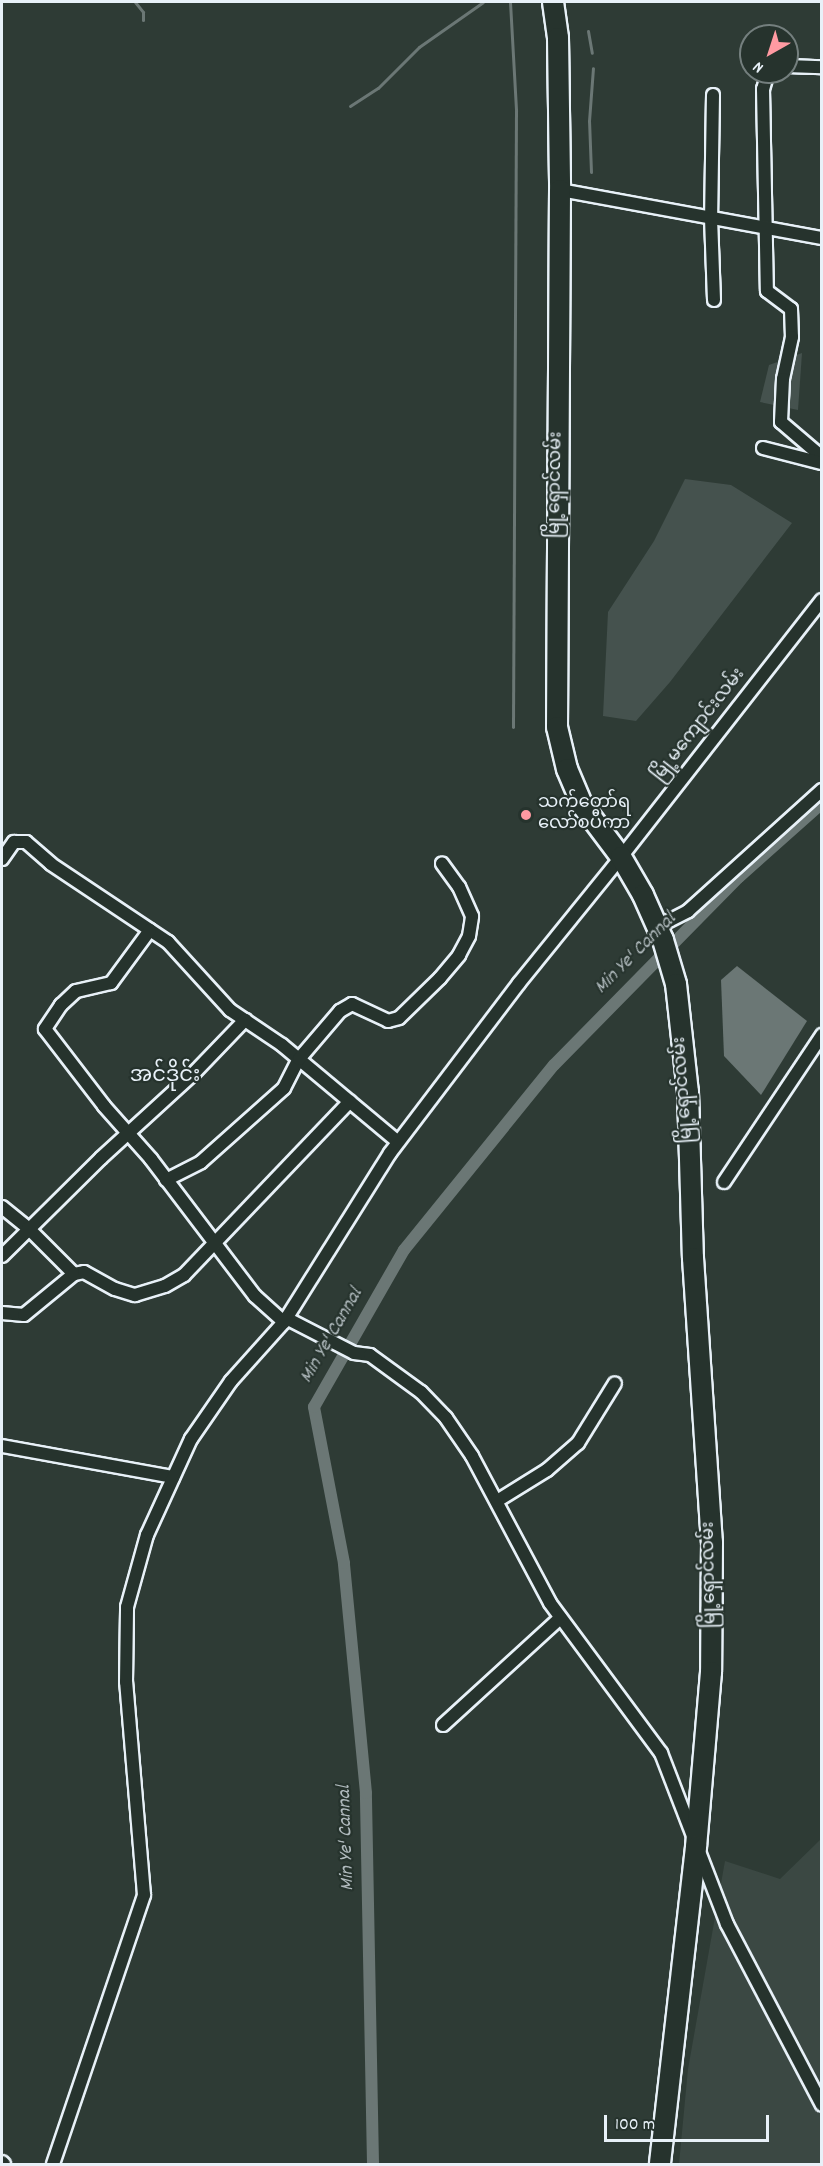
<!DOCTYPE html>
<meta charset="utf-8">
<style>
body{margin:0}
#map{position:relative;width:823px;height:2166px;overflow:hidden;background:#2e3b35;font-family:Dekko,"Noto Sans Myanmar",sans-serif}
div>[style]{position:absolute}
.built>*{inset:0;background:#3b4843}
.green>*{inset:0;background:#45524e}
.water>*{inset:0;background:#6b7775}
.stream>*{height:3px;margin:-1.5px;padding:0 1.5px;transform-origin:1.5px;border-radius:1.5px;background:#6b7775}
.canal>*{height:12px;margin:-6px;padding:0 6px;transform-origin:6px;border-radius:6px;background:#6b7775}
.roads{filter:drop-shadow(2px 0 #e8f1f8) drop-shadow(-2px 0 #e8f1f8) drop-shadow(0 2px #e8f1f8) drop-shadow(0 -2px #e8f1f8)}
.minor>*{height:12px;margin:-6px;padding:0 6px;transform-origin:6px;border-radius:6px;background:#26332d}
.primary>*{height:20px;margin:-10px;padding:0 10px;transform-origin:10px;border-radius:10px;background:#26332d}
.dots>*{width:16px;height:16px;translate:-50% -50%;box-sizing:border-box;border:3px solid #26332d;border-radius:50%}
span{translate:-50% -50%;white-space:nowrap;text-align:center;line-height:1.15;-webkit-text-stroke:4.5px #26332d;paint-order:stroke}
.street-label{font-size:18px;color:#e8f1f8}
.poi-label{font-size:18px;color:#e8f1f8}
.left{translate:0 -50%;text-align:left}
.water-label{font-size:20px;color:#b0babd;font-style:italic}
.quarter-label{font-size:21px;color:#e8f1f8}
.frame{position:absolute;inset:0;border:3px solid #e8f1f8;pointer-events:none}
.north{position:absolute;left:739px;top:24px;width:60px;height:60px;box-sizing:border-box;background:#26332d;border:2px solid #747f7e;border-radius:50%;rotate:219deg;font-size:16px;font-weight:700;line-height:24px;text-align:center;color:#e8f1f8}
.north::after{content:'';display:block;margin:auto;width:21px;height:27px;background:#ff9aa2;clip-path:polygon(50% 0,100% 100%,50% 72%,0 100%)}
.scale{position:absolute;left:604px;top:2115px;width:165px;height:27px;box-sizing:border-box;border:3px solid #e8f1f8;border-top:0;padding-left:8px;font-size:18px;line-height:21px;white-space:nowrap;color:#e8f1f8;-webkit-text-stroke:4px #26332d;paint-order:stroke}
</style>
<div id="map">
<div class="built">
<div style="clip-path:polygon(821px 1839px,821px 2164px,679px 2164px,688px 2069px,725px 1861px,780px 1879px)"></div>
</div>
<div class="green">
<div style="clip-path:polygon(802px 353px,798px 410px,760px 402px,769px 365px)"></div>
<div style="clip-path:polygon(685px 479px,731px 485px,792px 523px,670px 682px,636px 721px,603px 716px,608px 612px,654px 541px)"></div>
</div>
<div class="water">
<div style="clip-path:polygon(737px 966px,807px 1021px,761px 1095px,724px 1056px,721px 980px)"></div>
</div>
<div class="stream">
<div style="left:135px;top:2px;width:13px;rotate:51deg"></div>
<div style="left:143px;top:12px;width:8px;rotate:90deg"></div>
<div style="left:510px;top:2px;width:109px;rotate:86.8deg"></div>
<div style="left:516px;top:111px;width:616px;rotate:90.28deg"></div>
<div style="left:588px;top:31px;width:22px;rotate:80deg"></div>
<div style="left:350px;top:106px;width:33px;rotate:-33deg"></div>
<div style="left:378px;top:88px;width:58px;rotate:-45deg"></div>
<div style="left:419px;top:47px;width:78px;rotate:-35.1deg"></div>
<div style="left:591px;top:172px;width:51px;rotate:-92.2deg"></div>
<div style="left:589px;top:121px;width:53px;rotate:-85.7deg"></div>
</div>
<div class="canal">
<div style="left:373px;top:2164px;width:371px;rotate:-91.1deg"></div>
<div style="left:366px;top:1793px;width:231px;rotate:-95.5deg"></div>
<div style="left:344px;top:1563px;width:159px;rotate:-100.9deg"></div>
<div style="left:314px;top:1407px;width:181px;rotate:-60.2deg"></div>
<div style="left:404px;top:1250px;width:238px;rotate:-51deg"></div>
<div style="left:554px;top:1065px;width:264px;rotate:-45.5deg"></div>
<div style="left:739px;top:877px;width:111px;rotate:-41.7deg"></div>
</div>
<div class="roads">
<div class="minor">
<div style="left:787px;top:66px;width:35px;rotate:2deg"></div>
<div style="left:768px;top:72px;width:18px;rotate:106deg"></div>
<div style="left:763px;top:89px;width:202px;rotate:88.9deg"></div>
<div style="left:767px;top:291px;width:30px;rotate:37deg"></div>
<div style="left:791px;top:309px;width:28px;rotate:88deg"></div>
<div style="left:792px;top:337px;width:43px;rotate:102.1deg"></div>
<div style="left:783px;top:379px;width:43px;rotate:92.7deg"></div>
<div style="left:781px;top:422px;width:54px;rotate:40.5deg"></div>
<div style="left:713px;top:95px;width:123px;rotate:90.9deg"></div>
<div style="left:711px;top:218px;width:82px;rotate:87.9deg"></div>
<div style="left:560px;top:190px;width:266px;rotate:10.4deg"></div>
<div style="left:763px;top:448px;width:61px;rotate:14.3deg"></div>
<div style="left:2px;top:859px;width:21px;rotate:-55deg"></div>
<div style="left:14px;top:842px;width:12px"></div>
<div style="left:26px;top:842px;width:33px;rotate:41deg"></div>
<div style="left:51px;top:864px;width:141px;rotate:33.7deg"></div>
<div style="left:168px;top:942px;width:92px;rotate:47.6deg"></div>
<div style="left:230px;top:1010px;width:63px;rotate:33.9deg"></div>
<div style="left:282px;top:1045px;width:151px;rotate:39.9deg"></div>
<div style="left:657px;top:927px;width:35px;rotate:-27deg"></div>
<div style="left:688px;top:911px;width:181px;rotate:-42.1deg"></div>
<div style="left:150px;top:930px;width:66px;rotate:126.3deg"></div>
<div style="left:111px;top:983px;width:36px;rotate:167deg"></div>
<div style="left:76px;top:991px;width:21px;rotate:137deg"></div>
<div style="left:61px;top:1005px;width:29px;rotate:124deg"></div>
<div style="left:45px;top:1029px;width:97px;rotate:52.5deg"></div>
<div style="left:104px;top:1106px;width:71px;rotate:48.4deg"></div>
<div style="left:151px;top:1159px;width:172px;rotate:52.8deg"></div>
<div style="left:255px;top:1296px;width:39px;rotate:42deg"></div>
<div style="left:166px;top:1180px;width:39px;rotate:-27deg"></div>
<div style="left:201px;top:1162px;width:111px;rotate:-41.7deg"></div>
<div style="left:284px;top:1088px;width:33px;rotate:-63deg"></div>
<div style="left:299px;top:1059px;width:63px;rotate:-49.5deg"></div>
<div style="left:340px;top:1011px;width:14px;rotate:-30deg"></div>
<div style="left:352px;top:1004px;width:40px;rotate:25deg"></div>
<div style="left:388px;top:1021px;width:11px;rotate:-15deg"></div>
<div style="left:399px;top:1018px;width:57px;rotate:-44.3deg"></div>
<div style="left:440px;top:978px;width:30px;rotate:-50deg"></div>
<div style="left:459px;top:955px;width:21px;rotate:-62deg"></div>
<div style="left:469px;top:936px;width:20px;rotate:-81deg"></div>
<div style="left:472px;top:916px;width:32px;rotate:-114deg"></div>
<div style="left:459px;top:887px;width:29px;rotate:-126deg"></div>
<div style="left:724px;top:1182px;width:177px;rotate:-56.3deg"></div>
<div style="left:2px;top:1207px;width:33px;rotate:39deg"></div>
<div style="left:28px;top:1228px;width:65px;rotate:45deg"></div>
<div style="left:2px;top:1256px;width:139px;rotate:-44.7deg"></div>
<div style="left:101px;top:1158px;width:126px;rotate:-42.4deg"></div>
<div style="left:194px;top:1073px;width:74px;rotate:-46.1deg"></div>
<div style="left:2px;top:1313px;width:22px;rotate:5deg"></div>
<div style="left:24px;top:1315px;width:65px;rotate:-39.4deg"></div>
<div style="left:74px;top:1274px;width:10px;rotate:-11deg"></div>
<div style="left:84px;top:1272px;width:35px;rotate:29deg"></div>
<div style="left:115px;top:1289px;width:21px;rotate:17deg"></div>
<div style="left:135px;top:1295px;width:31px;rotate:-17deg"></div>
<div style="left:165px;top:1286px;width:22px;rotate:-30deg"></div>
<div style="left:184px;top:1275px;width:240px;rotate:-46.3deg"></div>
<div style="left:286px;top:1318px;width:76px;rotate:27.2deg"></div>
<div style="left:354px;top:1353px;width:16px;rotate:7deg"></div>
<div style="left:370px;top:1355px;width:63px;rotate:36deg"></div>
<div style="left:421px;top:1392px;width:36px;rotate:46deg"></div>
<div style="left:446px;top:1418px;width:46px;rotate:55.6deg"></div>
<div style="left:472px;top:1456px;width:166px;rotate:62deg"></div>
<div style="left:550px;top:1603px;width:187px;rotate:53.5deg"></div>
<div style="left:661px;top:1753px;width:183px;rotate:68.9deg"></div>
<div style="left:727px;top:1924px;width:204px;rotate:62.3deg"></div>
<div style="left:2px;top:1446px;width:174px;rotate:10.3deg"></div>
<div style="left:497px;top:1501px;width:59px;rotate:-31.8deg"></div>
<div style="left:547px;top:1470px;width:41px;rotate:-41.1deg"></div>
<div style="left:578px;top:1443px;width:70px;rotate:-58.3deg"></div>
<div style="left:443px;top:1725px;width:159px;rotate:-42.4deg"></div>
<div style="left:2px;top:2162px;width:3px;rotate:45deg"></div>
<div style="left:53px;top:2164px;width:284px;rotate:-71.3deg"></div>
<div style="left:144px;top:1895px;width:214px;rotate:-94.8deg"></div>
<div style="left:126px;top:1682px;width:75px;rotate:-89.2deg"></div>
<div style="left:127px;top:1607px;width:75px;rotate:-74.5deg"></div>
<div style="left:147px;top:1535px;width:106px;rotate:-65.4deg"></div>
<div style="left:191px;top:1439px;width:70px;rotate:-55.4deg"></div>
<div style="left:231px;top:1381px;width:79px;rotate:-48.1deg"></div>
<div style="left:284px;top:1322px;width:199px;rotate:-57.9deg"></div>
<div style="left:390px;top:1153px;width:213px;rotate:-52.8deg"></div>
<div style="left:519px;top:983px;width:162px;rotate:-51deg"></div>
<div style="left:621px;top:857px;width:326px;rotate:-52deg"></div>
</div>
<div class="primary">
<div style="left:553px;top:2px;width:36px;rotate:82deg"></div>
<div style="left:558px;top:38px;width:152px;rotate:89.2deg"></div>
<div style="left:560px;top:190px;width:537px;rotate:90.32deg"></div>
<div style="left:557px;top:727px;width:43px;rotate:76.6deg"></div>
<div style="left:567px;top:769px;width:39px;rotate:67deg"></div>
<div style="left:582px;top:805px;width:65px;rotate:53.1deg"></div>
<div style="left:621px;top:857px;width:44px;rotate:59.9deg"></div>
<div style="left:643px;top:895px;width:49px;rotate:66deg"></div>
<div style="left:663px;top:940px;width:46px;rotate:73.5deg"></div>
<div style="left:676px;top:984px;width:109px;rotate:83.7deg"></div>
<div style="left:688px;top:1092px;width:166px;rotate:88.3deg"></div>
<div style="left:693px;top:1258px;width:285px;rotate:86.2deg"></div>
<div style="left:712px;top:1542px;width:130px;rotate:90.4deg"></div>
<div style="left:711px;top:1672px;width:176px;rotate:94.9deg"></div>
<div style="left:696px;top:1847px;width:319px;rotate:96.5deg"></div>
</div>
</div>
<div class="dots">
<div style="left:526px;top:815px;background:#ff9aa2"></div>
</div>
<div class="street-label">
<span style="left:557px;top:485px;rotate:-89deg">မြို့ရှောင်လမ်း</span>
<span style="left:700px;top:726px;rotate:-52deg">မြို့မကျောင်းလမ်း</span>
<span style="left:685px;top:1090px;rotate:-94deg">မြို့ရှောင်လမ်း</span>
<span style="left:711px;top:1575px;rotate:-91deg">မြို့ရှောင်လမ်း</span>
</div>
<div class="poi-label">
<span class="left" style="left:538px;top:815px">သက်တော်ရ<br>လော်စပီကာ</span>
</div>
<div class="water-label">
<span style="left:636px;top:954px;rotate:-45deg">Min Ye' Cannal</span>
<span style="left:332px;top:1336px;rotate:-60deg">Min Ye' Cannal</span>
<span style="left:347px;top:1838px;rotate:-92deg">Min Ye' Cannal</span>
</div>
<div class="quarter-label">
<span style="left:165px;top:1077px">အင်ဒိုင်း</span>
</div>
<div class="frame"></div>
<div class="north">N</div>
<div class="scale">100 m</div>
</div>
